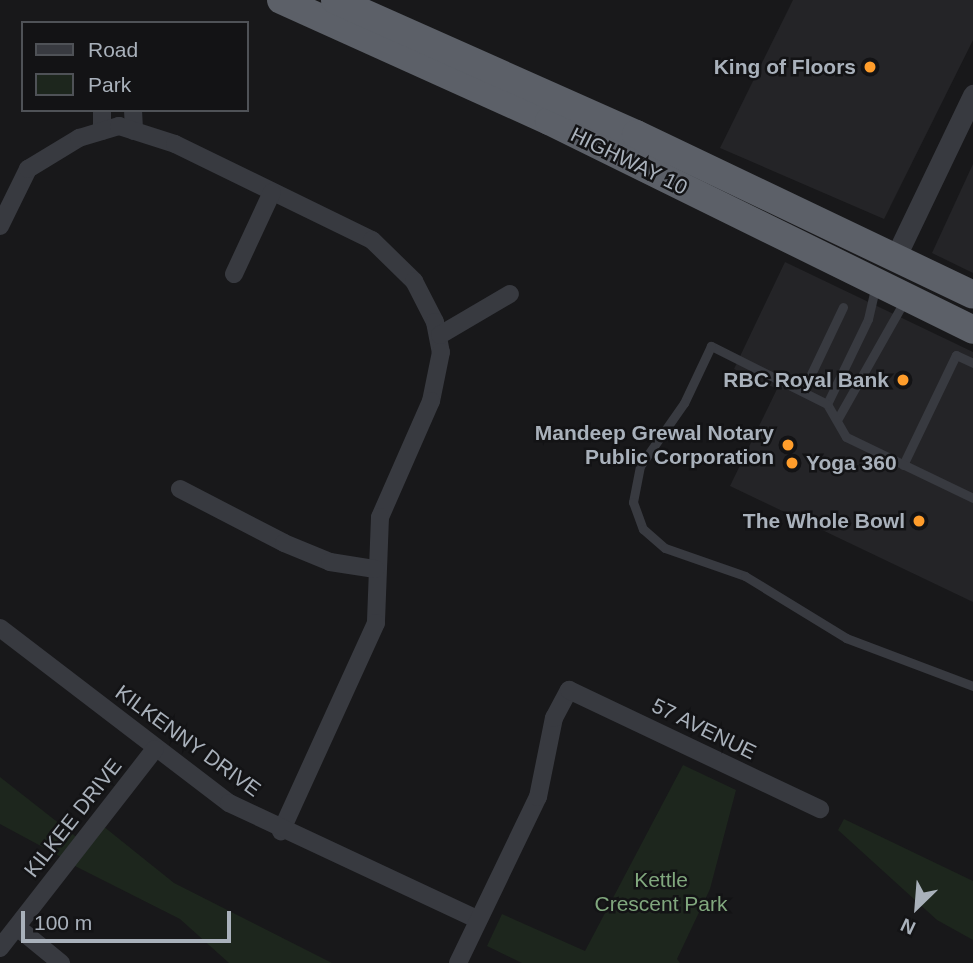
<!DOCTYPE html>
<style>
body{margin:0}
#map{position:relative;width:973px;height:963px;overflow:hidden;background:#18181a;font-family:Helvetica,sans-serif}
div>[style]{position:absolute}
.built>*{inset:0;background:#242427}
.green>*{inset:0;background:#1d261d}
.service>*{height:9px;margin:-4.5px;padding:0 4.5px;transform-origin:4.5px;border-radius:4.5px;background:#383a40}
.minor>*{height:18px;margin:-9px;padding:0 9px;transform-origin:9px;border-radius:9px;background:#383a40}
.tertiary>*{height:21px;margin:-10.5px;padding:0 10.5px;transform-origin:10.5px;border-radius:10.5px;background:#383a40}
.trunk>*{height:28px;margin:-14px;padding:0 14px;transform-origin:14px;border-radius:14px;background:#5c6068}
.dots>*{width:19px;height:19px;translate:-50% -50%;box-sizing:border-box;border:4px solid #131315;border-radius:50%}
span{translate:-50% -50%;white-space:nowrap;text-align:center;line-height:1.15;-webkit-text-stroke:5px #131315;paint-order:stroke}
.poi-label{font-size:21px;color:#a9b1bb;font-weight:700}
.right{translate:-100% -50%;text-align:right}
.left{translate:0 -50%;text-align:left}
.street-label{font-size:21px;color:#a9b1bb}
.park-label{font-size:21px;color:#81a87e}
.legend{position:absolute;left:21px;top:21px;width:228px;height:91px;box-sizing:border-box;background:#131315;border:2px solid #4f5257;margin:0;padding:9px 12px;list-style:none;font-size:21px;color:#a9b1bb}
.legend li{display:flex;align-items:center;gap:14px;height:35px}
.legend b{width:35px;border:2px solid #4f5257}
.north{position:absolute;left:882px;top:872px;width:70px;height:70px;-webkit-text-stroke:5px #131315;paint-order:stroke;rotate:205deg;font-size:19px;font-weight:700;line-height:28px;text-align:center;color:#a9b1bb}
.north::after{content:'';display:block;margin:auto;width:24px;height:32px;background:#a9b1bb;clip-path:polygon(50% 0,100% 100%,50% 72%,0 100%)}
.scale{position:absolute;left:21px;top:911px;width:210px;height:32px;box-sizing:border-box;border:4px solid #a9b1bb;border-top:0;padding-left:9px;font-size:21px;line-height:24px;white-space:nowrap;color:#a9b1bb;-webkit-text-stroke:5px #131315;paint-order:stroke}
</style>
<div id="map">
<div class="built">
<div style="clip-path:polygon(793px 0,973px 0,973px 40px,884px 219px,720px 148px)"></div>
<div style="clip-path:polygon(973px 164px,973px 273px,932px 253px)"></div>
<div style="clip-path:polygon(785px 262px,973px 352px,973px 602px,730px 486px,777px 389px,734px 369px)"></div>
</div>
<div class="green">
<div style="clip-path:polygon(683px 765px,736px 790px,710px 889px,677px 959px,680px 963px,522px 963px,487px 946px,502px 914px,585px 951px)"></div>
<div style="clip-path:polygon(0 777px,79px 839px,65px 859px,0 824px)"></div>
<div style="clip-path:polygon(844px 819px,973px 881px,973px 940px,937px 920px,838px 830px)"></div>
<div style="clip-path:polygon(103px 826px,174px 883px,332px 963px,229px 963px,180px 919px,73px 865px)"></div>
</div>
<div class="service">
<div style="left:803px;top:391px;width:93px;rotate:-64.5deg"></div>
<div style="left:827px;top:404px;width:94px;rotate:-64.2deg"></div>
<div style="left:868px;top:319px;width:32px;rotate:-77deg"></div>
<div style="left:837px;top:420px;width:138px;rotate:-60.5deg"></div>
<div style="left:903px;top:465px;width:122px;rotate:-64.3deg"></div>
<div style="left:956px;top:355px;width:19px;rotate:25deg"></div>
<div style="left:973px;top:498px;width:141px;rotate:-154.3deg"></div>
<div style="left:846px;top:437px;width:38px;rotate:-120deg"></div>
<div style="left:827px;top:404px;width:130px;rotate:-153.4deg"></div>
<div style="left:711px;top:346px;width:63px;rotate:115.3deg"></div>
<div style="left:684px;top:403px;width:77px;rotate:124.9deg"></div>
<div style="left:640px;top:466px;width:37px;rotate:101deg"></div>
<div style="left:633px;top:502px;width:29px;rotate:70deg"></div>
<div style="left:643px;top:529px;width:29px;rotate:41deg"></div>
<div style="left:665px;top:548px;width:85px;rotate:19.3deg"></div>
<div style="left:745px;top:576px;width:119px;rotate:31.5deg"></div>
<div style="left:846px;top:638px;width:136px;rotate:20.7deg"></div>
</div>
<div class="minor">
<div style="left:133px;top:110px;width:21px;rotate:87deg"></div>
<div style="left:102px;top:131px;width:21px;rotate:-90deg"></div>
<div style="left:0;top:226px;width:64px;rotate:-63.8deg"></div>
<div style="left:28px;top:169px;width:60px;rotate:-31.3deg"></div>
<div style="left:79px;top:138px;width:42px;rotate:-16.7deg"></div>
<div style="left:119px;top:126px;width:59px;rotate:17.8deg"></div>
<div style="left:175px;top:144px;width:219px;rotate:26deg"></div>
<div style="left:372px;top:240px;width:59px;rotate:44.3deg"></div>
<div style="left:414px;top:281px;width:46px;rotate:62.9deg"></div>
<div style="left:435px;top:322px;width:31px;rotate:79deg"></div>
<div style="left:441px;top:352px;width:50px;rotate:101.5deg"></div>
<div style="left:431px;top:401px;width:127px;rotate:113.7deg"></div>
<div style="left:380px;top:517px;width:106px;rotate:92.2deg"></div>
<div style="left:376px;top:623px;width:229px;rotate:114.5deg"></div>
<div style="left:234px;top:274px;width:90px;rotate:-65.1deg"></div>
<div style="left:440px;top:335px;width:81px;rotate:-30.4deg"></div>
<div style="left:180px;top:489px;width:117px;rotate:27.4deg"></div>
<div style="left:284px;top:543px;width:50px;rotate:22.4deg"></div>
<div style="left:330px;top:562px;width:46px;rotate:8.8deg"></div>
<div style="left:0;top:628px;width:288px;rotate:37.4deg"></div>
<div style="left:229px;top:803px;width:274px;rotate:25.1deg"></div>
<div style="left:17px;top:927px;width:57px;rotate:39.3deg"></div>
<div style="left:0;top:948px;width:252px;rotate:-52.1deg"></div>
<div style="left:458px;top:963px;width:184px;rotate:-64.3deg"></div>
<div style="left:538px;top:797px;width:81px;rotate:-78.6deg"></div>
<div style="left:554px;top:718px;width:32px;rotate:-62deg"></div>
<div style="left:569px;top:690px;width:278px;rotate:25.4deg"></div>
</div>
<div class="tertiary">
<div style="left:895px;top:258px;width:181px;rotate:-64.4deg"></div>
</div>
<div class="trunk">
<div style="left:281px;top:0;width:294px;rotate:24.3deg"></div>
<div style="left:549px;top:121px;width:473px;rotate:26.2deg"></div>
<div style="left:335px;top:0;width:329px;rotate:24deg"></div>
<div style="left:636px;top:134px;width:373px;rotate:25.5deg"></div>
</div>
<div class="dots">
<div style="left:870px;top:67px;background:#ff9d2b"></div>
<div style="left:903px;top:380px;background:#ff9d2b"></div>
<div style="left:788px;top:445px;background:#ff9d2b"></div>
<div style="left:792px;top:463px;background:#ff9d2b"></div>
<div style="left:919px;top:521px;background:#ff9d2b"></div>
</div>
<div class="poi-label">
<span class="right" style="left:856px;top:67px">King of Floors</span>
<span class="right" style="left:889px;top:380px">RBC Royal Bank</span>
<span class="right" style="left:774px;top:445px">Mandeep Grewal Notary<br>Public Corporation</span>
<span class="left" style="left:806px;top:463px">Yoga 360</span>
<span class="right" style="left:905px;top:521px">The Whole Bowl</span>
</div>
<div class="street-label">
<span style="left:629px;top:161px;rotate:26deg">HIGHWAY 10</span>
<span style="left:704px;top:729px;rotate:26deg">57 AVENUE</span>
<span style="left:188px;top:741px;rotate:36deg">KILKENNY DRIVE</span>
<span style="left:73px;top:818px;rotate:-52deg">KILKEE DRIVE</span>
</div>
<div class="park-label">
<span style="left:661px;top:892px">Kettle<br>Crescent Park</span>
</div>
<ul class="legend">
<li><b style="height:9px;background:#383a40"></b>Road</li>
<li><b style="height:19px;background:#1d261d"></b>Park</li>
</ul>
<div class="north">N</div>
<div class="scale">100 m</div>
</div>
